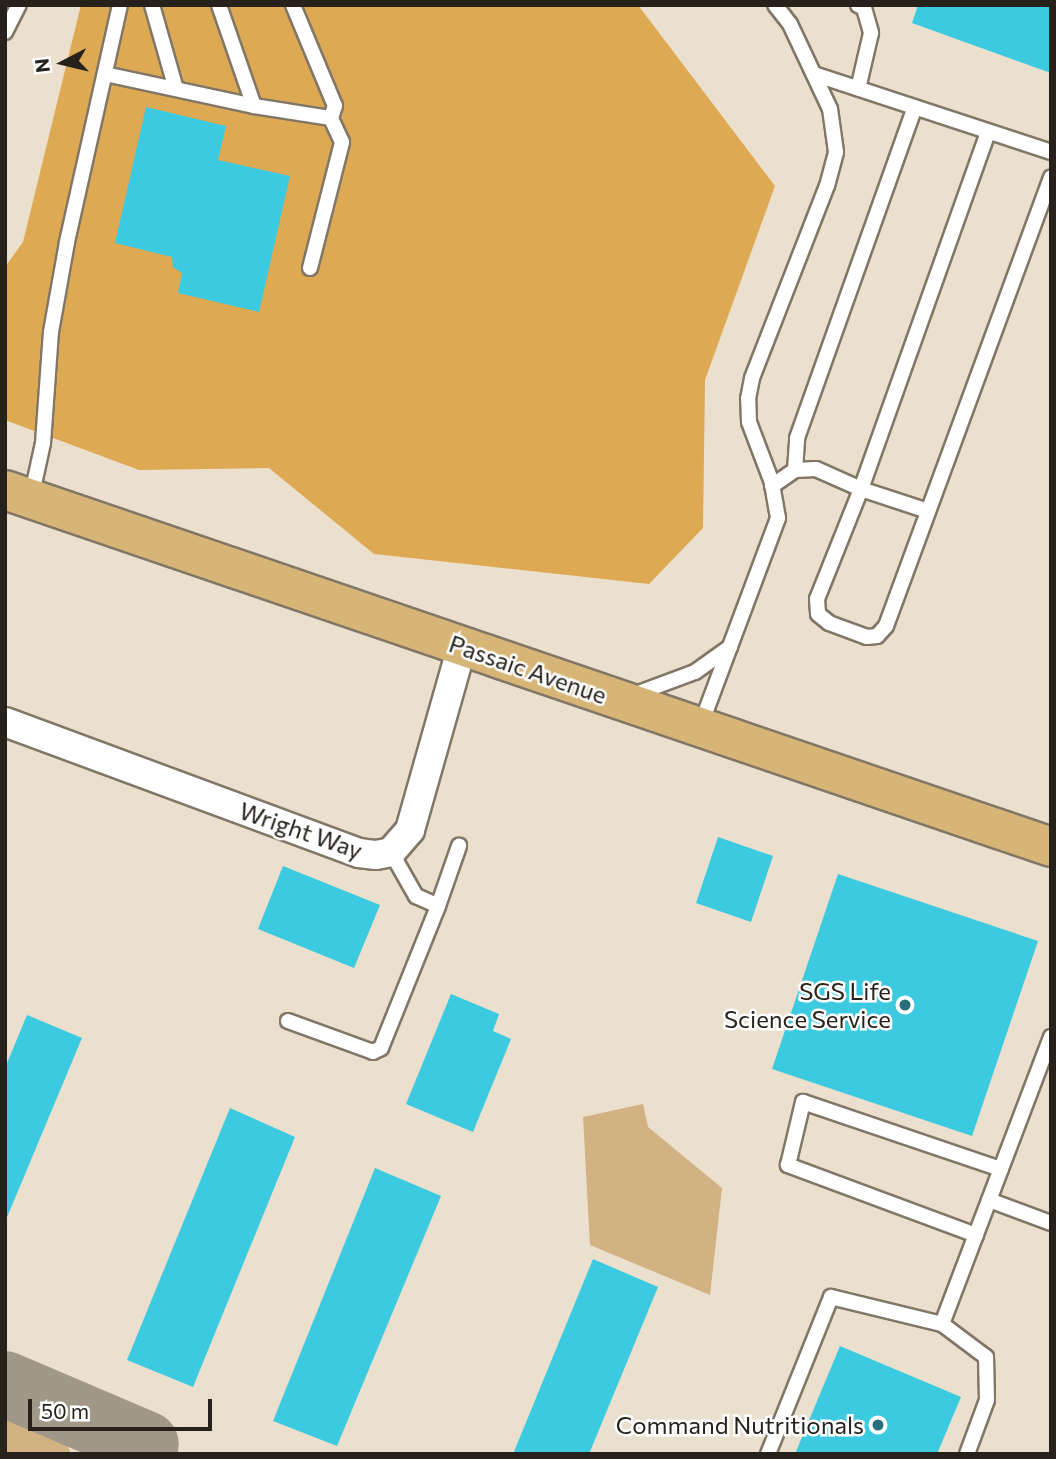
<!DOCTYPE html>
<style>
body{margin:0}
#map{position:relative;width:1056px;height:1459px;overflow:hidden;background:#ebdfcd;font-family:Commissioner,sans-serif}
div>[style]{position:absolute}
.green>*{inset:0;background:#d2b283}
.forest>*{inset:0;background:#dea953}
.taxiway>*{height:66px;margin:-33px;padding:0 33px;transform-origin:33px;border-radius:33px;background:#a1988a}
.building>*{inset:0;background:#3ccae1}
.roads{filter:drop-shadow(2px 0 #827767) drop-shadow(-2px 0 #827767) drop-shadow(0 2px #827767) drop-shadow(0 -2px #827767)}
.service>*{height:14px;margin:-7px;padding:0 7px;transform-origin:7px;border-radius:7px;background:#fff}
.minor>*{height:28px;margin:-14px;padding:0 14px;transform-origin:14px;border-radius:14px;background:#fff}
.primary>*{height:38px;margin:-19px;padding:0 19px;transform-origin:19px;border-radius:19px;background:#d6b576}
.dots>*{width:19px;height:19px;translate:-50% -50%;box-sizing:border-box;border:4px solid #fff;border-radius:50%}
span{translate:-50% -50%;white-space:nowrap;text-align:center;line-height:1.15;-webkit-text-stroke:5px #fff;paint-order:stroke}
.street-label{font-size:24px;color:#26221b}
.poi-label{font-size:24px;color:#26221b}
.right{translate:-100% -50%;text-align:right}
.frame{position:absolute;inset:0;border:7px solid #26221b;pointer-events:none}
.north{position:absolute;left:28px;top:28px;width:70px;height:70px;-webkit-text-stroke:5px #fff;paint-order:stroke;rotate:263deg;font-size:19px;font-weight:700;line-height:28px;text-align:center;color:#26221b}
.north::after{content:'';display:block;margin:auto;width:24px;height:32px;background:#26221b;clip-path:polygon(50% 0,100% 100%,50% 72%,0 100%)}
.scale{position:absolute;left:28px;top:1399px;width:184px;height:32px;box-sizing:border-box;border:4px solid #26221b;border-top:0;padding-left:9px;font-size:21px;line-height:24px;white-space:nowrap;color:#26221b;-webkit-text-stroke:5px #fff;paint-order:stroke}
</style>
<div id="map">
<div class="green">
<div style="clip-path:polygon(643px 1104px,648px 1127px,722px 1188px,710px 1295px,590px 1245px,583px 1117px)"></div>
<div style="clip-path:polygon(5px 1406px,55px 1428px,64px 1436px,71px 1454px,5px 1454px)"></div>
</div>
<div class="forest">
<div style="clip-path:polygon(81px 5px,638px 5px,775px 186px,705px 380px,703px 528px,649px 584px,374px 554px,269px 468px,139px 470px,5px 420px,5px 267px,23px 242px)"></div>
</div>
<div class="taxiway">
<div style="left:5px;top:1384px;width:153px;rotate:23.1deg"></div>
</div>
<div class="building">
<div style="clip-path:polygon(918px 5px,1051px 5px,1051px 73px,912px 23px)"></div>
<div style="clip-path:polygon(146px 107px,226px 126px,218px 160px,290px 176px,259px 312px,178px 293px,182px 273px,173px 267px,172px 257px,115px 243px)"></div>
<div style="clip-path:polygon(718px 837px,773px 856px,751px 922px,696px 903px)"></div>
<div style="clip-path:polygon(283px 866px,380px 905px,354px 968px,258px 929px)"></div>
<div style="clip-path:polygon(838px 874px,1038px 941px,972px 1136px,772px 1069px)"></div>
<div style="clip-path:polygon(451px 994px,499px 1014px,493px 1031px,511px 1039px,473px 1132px,406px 1104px)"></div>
<div style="clip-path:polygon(27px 1015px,82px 1038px,5px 1222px,5px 1068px)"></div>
<div style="clip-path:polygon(230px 1108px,295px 1137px,193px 1387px,127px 1360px)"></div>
<div style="clip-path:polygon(375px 1168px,441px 1196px,337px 1446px,273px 1421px)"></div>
<div style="clip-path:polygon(593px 1259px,658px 1287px,589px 1454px,513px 1454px)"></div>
<div style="clip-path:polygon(840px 1346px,961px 1397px,937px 1454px,795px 1454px)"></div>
</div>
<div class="roads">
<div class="service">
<div style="left:152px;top:5px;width:87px;rotate:74.1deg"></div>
<div style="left:219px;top:5px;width:107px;rotate:70.9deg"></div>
<div style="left:858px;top:5px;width:7px;rotate:27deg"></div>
<div style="left:864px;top:8px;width:26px;rotate:74deg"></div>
<div style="left:871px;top:33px;width:57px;rotate:103.1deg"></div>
<div style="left:5px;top:32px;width:30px;rotate:-63deg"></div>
<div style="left:105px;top:74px;width:152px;rotate:12.1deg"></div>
<div style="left:254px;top:106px;width:78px;rotate:8.9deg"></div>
<div style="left:331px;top:118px;width:13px;rotate:-72deg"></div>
<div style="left:335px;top:106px;width:109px;rotate:-112.6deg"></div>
<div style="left:814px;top:74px;width:250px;rotate:18.2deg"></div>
<div style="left:310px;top:268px;width:130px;rotate:-75.7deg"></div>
<div style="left:342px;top:142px;width:26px;rotate:-115deg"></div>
<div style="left:795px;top:470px;width:32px;rotate:-86deg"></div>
<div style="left:797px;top:438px;width:351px;rotate:-70.4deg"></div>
<div style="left:772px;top:486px;width:28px;rotate:-35deg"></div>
<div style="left:795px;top:470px;width:21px;rotate:-3deg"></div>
<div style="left:816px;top:469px;width:49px;rotate:24deg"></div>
<div style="left:861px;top:489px;width:118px;rotate:111.8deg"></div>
<div style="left:817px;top:599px;width:15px;rotate:86deg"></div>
<div style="left:818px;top:614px;width:14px;rotate:39deg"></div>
<div style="left:829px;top:623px;width:40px;rotate:20.2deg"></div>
<div style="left:867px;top:637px;width:10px;rotate:-6deg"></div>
<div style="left:877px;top:636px;width:13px;rotate:-48deg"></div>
<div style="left:886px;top:626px;width:478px;rotate:-69.8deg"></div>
<div style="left:31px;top:498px;width:56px;rotate:-77.7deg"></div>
<div style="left:43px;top:443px;width:111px;rotate:-85.9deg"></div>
<div style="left:51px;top:332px;width:91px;rotate:-79.9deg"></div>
<div style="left:67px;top:242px;width:243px;rotate:-77.4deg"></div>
<div style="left:928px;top:511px;width:71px;rotate:-161.8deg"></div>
<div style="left:861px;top:489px;width:379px;rotate:-70.4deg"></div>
<div style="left:633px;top:695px;width:66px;rotate:-20.4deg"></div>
<div style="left:695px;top:672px;width:43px;rotate:-35.5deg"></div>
<div style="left:701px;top:724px;width:220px;rotate:-69.5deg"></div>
<div style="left:778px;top:518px;width:39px;rotate:-100deg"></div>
<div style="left:771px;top:480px;width:62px;rotate:-110.8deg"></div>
<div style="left:749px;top:422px;width:23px;rotate:-92deg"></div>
<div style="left:748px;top:399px;width:21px;rotate:-79deg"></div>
<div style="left:752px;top:378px;width:206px;rotate:-68.7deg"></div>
<div style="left:827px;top:186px;width:35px;rotate:-75deg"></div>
<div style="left:836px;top:152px;width:43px;rotate:-97.9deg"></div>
<div style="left:830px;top:109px;width:94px;rotate:-115.2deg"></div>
<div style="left:790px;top:24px;width:24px;rotate:-128deg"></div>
<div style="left:391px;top:852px;width:51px;rotate:60.4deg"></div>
<div style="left:416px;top:896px;width:24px;rotate:24deg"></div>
<div style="left:438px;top:906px;width:64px;rotate:-70.7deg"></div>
<div style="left:288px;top:1021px;width:90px;rotate:20deg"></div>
<div style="left:373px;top:1052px;width:9px;rotate:-27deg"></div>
<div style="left:381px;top:1048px;width:153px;rotate:-68.1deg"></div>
<div style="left:989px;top:1200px;width:66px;rotate:20.4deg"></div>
<div style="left:976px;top:1235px;width:201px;rotate:-159.6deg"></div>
<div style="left:788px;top:1165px;width:65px;rotate:-76.6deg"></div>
<div style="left:803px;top:1102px;width:209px;rotate:18.7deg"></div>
<div style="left:768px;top:1454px;width:169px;rotate:-68.1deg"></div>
<div style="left:831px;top:1297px;width:114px;rotate:13.7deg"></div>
<div style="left:967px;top:1454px;width:58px;rotate:-69.7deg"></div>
<div style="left:987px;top:1400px;width:43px;rotate:-91.3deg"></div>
<div style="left:986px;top:1357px;width:55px;rotate:-143.1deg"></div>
<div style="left:942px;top:1324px;width:307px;rotate:-69.2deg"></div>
</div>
<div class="minor">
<div style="left:5px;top:722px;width:377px;rotate:20.3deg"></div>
<div style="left:359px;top:853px;width:17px;rotate:7deg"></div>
<div style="left:376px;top:855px;width:15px;rotate:-11deg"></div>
<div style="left:391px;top:852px;width:29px;rotate:-49deg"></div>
<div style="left:410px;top:830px;width:191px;rotate:-74.2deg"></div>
</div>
<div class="primary">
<div style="left:5px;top:490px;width:1105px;rotate:18.84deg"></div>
</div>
</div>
<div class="dots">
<div style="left:905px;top:1005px;background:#276f7b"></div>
<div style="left:878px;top:1425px;background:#276f7b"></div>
</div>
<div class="street-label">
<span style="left:528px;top:669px;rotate:19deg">Passaic Avenue</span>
<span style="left:301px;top:830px;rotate:19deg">Wright Way</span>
</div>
<div class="poi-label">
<span class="right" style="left:891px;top:1005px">SGS Life<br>Science Service</span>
<span class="right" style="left:864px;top:1425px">Command Nutritionals</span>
</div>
<div class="frame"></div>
<div class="north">N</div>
<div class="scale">50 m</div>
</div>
